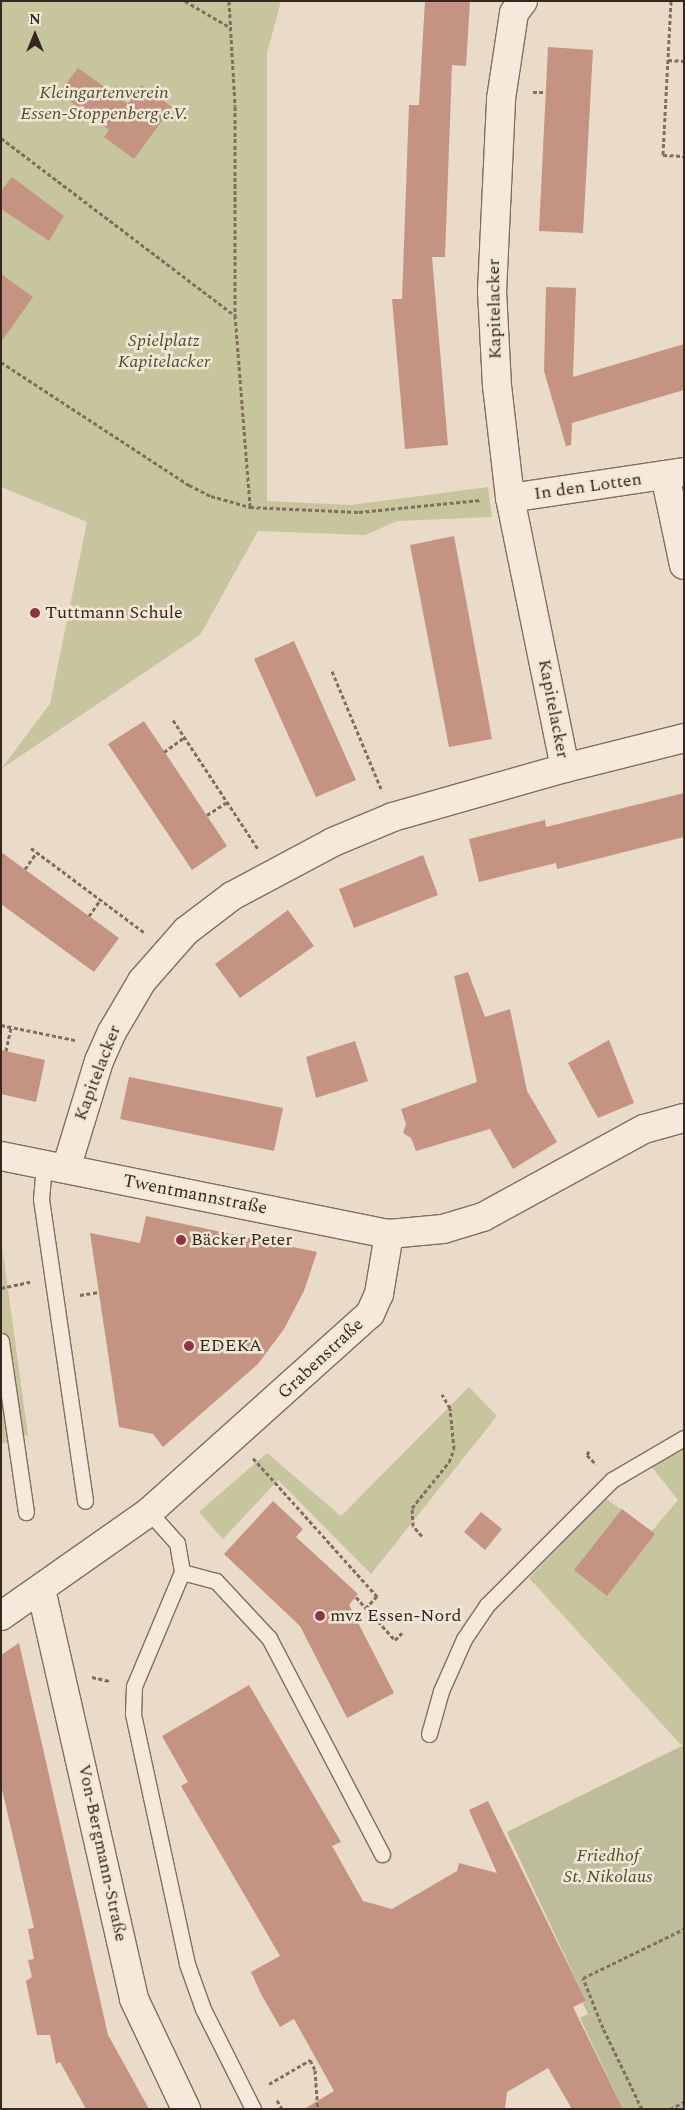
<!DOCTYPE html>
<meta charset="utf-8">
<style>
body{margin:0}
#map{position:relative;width:685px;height:2110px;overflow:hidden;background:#eadac8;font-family:Spectral,serif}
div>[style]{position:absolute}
.green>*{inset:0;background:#c7c59d}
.cemetery>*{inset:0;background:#bdbc9b}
.building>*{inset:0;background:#c49382}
.path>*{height:3px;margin-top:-1.5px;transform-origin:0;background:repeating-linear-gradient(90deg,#846d5f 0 4px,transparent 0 6.5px)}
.roads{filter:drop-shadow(1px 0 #846d5f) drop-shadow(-1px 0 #846d5f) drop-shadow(0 1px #846d5f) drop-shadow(0 -1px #846d5f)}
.lane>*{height:15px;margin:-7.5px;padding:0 7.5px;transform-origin:7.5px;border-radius:7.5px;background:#f5e9db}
.street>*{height:28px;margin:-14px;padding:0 14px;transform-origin:14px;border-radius:14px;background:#f5e9db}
.secondary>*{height:28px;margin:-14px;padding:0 14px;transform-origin:14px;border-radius:14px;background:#f5e9db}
.dots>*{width:14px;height:14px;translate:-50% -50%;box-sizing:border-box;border:2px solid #f2e6d7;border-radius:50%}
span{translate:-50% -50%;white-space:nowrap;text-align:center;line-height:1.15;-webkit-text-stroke:5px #f2e6d7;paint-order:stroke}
.park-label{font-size:18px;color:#4d502a;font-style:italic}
.street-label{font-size:18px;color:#362821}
.poi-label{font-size:18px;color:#362821}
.left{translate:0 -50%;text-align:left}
.frame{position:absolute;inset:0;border:2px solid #362821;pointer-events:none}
.north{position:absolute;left:10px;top:10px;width:50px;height:50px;-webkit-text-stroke:4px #f2e6d7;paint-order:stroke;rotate:0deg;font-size:14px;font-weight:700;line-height:20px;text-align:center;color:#362821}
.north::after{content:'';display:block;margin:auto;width:18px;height:22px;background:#362821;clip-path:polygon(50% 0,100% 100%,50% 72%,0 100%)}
</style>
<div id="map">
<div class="green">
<div style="clip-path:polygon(1px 1px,281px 1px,267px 53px,267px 501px,351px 505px,488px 487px,492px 517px,397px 521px,365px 535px,258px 531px,200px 635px,1px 769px,50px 704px,87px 522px,1px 487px)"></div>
<div style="clip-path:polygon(1px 1239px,28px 1435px,1px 1444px)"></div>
<div style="clip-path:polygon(469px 1387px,497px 1416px,371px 1574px,278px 1480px,223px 1539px,199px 1512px,267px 1453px,341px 1516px)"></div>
<div style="clip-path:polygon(684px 1446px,684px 1745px,681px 1745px,529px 1578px,605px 1498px,652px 1531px,678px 1500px,651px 1466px)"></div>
</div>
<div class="cemetery">
<div style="clip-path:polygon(684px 1745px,684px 2109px,623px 2109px,580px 2018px,588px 2014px,583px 2004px,586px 2001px,507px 1832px)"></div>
</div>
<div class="building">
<div style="clip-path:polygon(425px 1px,470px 1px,466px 66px,452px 65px,445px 257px,432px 257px,448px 445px,405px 449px,392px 299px,402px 299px,409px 105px,419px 105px)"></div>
<div style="clip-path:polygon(548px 47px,593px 50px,583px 233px,539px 231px)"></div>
<div style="clip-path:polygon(78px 68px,128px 104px,142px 85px,172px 107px,134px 159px,104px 137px,109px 130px,59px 93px)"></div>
<div style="clip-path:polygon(12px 177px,64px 216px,49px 241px,1px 209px,1px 191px)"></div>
<div style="clip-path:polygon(1px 274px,33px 297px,1px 342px)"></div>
<div style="clip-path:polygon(546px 287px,576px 288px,573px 377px,684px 344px,684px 390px,572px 423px,571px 445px,566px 446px,544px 371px)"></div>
<div style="clip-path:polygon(454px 536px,492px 739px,449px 747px,410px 545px)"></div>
<div style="clip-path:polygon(294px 641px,356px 780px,316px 797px,254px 659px)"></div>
<div style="clip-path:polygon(144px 721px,227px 846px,192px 870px,108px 744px)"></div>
<div style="clip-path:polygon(684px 793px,684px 837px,557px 869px,556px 863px,479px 882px,469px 839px,545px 820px,546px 827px)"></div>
<div style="clip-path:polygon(1px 852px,119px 938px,94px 972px,1px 904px)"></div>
<div style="clip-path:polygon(423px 855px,438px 895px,354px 928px,339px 889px)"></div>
<div style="clip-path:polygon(288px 910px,314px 946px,240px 998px,215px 964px)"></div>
<div style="clip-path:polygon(468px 972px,485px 1017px,510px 1009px,527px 1091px,557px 1142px,513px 1169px,490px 1129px,416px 1151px,411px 1138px,403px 1133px,406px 1124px,401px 1109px,477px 1082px,454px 976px)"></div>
<div style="clip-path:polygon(609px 1040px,634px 1103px,598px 1118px,568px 1063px)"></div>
<div style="clip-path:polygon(355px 1041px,368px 1081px,316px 1098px,306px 1057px)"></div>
<div style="clip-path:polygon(1px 1050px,45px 1060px,36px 1102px,1px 1094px)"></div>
<div style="clip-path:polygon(129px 1077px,283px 1108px,274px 1151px,120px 1119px)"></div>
<div style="clip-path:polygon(146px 1216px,317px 1252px,304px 1291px,284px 1329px,258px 1364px,163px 1447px,153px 1434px,119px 1427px,90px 1233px,140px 1243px)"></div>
<div style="clip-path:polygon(273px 1501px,303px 1529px,296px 1537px,358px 1594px,349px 1605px,394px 1693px,347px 1718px,300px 1626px,224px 1554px)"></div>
<div style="clip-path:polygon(622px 1509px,655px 1534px,607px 1596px,574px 1570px)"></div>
<div style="clip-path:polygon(481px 1512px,502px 1529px,485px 1550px,464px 1532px)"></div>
<div style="clip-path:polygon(19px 1643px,108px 2035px,149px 2109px,86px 2109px,60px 2062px,56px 2064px,50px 2035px,37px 2035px,26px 1981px,32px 1977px,28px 1960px,34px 1959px,28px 1929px,34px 1928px,1px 1785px,1px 1655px)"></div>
<div style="clip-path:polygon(249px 1685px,341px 1842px,332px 1846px,363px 1901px,392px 1909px,457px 1871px,459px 1863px,497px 1873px,469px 1810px,488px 1801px,586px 2001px,573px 2007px,623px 2109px,572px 2109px,548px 2068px,507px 2092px,505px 2109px,304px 2109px,334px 2091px,294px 2019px,280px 2027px,261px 1994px,251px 1972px,280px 1956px,181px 1786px,188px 1782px,162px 1736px)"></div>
</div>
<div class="path">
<div style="left:185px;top:1px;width:53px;rotate:30.4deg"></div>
<div style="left:229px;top:1px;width:105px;rotate:86.7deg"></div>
<div style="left:235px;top:106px;width:209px;rotate:90deg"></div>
<div style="left:235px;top:315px;width:193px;rotate:85.5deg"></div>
<div style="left:671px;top:1px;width:154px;rotate:93deg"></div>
<div style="left:663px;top:155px;width:21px;rotate:3deg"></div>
<div style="left:668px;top:60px;width:16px;rotate:4deg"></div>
<div style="left:533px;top:92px;width:13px"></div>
<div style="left:1px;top:138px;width:293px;rotate:37.2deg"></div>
<div style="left:1px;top:362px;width:225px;rotate:33.2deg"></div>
<div style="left:189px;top:485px;width:25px;rotate:27deg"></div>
<div style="left:211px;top:496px;width:41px;rotate:15.8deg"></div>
<div style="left:250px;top:507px;width:109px;rotate:2.6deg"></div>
<div style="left:359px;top:512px;width:122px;rotate:-5.7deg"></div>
<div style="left:332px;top:671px;width:130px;rotate:67.4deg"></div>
<div style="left:173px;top:720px;width:154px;rotate:56.6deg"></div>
<div style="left:164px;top:752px;width:26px;rotate:-36deg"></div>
<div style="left:207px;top:815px;width:24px;rotate:-33deg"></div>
<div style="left:31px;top:848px;width:142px;rotate:36.7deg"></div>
<div style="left:25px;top:869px;width:19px;rotate:-55deg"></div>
<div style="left:89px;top:916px;width:19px;rotate:-55deg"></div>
<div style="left:1px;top:1025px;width:76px;rotate:11.5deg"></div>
<div style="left:6px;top:1051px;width:25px;rotate:-78deg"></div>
<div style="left:1px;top:1288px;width:30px;rotate:-12deg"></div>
<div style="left:80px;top:1295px;width:19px;rotate:-9deg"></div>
<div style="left:589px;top:1451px;width:4px;rotate:117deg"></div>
<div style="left:587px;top:1455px;width:13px;rotate:45deg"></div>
<div style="left:253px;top:1458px;width:186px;rotate:48.1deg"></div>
<div style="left:377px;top:1596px;width:16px;rotate:133deg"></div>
<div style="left:422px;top:1536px;width:13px;rotate:-132deg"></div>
<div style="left:413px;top:1526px;width:18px;rotate:-93deg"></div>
<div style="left:412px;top:1508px;width:59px;rotate:-51.2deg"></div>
<div style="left:449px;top:1462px;width:14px;rotate:-69deg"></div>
<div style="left:454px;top:1449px;width:41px;rotate:-95.6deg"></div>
<div style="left:450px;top:1408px;width:16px;rotate:-120deg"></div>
<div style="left:356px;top:1597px;width:58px;rotate:47.8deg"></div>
<div style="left:395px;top:1640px;width:10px;rotate:-45deg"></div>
<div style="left:92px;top:1677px;width:18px;rotate:13deg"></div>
<div style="left:269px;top:2084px;width:48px;rotate:-30.3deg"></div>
<div style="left:310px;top:2060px;width:11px;rotate:63deg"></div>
<div style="left:315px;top:2070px;width:39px;rotate:86deg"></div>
<div style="left:277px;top:2100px;width:10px;rotate:61deg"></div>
<div style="left:642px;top:2109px;width:90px;rotate:-115.7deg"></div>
<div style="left:603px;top:2028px;width:54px;rotate:-111.8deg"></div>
<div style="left:583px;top:1978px;width:112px;rotate:-25.9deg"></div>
<div style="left:670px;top:2109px;width:16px;rotate:-27deg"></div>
</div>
<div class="roads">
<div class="lane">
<div style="left:44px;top:1165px;width:34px;rotate:95deg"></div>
<div style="left:41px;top:1199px;width:305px;rotate:81.7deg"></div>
<div style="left:1px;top:1341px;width:173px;rotate:81.7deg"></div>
<div style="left:149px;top:1512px;width:42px;rotate:47.9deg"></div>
<div style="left:177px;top:1543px;width:29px;rotate:80deg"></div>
<div style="left:182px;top:1572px;width:124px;rotate:112.8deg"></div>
<div style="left:134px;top:1686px;width:28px;rotate:92deg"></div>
<div style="left:133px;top:1714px;width:256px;rotate:77.8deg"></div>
<div style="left:187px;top:1964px;width:48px;rotate:70.4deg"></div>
<div style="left:203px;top:2009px;width:112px;rotate:63.4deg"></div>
<div style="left:182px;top:1572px;width:35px;rotate:15deg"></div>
<div style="left:216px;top:1581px;width:78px;rotate:47.1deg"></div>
<div style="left:269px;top:1638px;width:244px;rotate:62.4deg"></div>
<div style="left:429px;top:1734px;width:45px;rotate:-74.4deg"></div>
<div style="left:441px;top:1691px;width:57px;rotate:-66.1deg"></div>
<div style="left:464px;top:1639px;width:41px;rotate:-55.9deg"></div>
<div style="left:487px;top:1605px;width:177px;rotate:-45deg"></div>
<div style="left:612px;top:1480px;width:83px;rotate:-30.3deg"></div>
</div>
<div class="street">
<div style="left:665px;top:475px;width:92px;rotate:78.1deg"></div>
<div style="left:510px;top:498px;width:176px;rotate:-8.5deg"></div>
<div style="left:565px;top:768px;width:123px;rotate:-14.1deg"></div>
<div style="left:66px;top:1169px;width:113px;rotate:-73deg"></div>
<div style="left:99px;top:1061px;width:32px;rotate:-66deg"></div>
<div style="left:112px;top:1032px;width:59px;rotate:-59.5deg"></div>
<div style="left:142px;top:981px;width:67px;rotate:-48.7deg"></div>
<div style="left:186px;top:931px;width:58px;rotate:-37.3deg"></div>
<div style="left:232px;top:896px;width:115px;rotate:-28.1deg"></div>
<div style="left:333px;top:842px;width:65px;rotate:-22.6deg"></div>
<div style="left:393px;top:817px;width:179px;rotate:-15.9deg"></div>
<div style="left:565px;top:768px;width:276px;rotate:-101.5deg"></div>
<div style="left:510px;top:498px;width:113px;rotate:-96.6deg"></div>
<div style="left:497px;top:386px;width:94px;rotate:-93deg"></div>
<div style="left:492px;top:292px;width:193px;rotate:-87.3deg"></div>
<div style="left:501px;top:99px;width:87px;rotate:-81.4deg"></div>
<div style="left:514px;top:13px;width:15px;rotate:-53deg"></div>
<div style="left:41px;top:1589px;width:420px;rotate:77.2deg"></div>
<div style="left:134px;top:1999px;width:122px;rotate:64.7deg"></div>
<div style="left:1px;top:1616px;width:181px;rotate:-35.1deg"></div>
<div style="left:149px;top:1512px;width:297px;rotate:-41.9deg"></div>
<div style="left:370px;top:1314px;width:22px;rotate:-66deg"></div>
<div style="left:379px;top:1294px;width:61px;rotate:-80.5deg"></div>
</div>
<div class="secondary">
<div style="left:1px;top:1156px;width:396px;rotate:11.4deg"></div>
<div style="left:389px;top:1234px;width:54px;rotate:-5.3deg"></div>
<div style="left:443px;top:1229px;width:42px;rotate:-16.7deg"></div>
<div style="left:483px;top:1217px;width:183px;rotate:-28.7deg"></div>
<div style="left:644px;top:1129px;width:41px;rotate:-15.4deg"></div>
</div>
</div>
<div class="dots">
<div style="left:35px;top:613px;background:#8d3544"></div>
<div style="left:181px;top:1240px;background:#8d3544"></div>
<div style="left:189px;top:1346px;background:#8d3544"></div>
<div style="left:320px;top:1616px;background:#8d3544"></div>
</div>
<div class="park-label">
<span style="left:104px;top:104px">Kleingartenverein<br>Essen-Stoppenberg e.V.</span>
<span style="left:164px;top:352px">Spielplatz<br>Kapitelacker</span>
<span style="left:608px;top:1867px">Friedhof<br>St. Nikolaus</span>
</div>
<div class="street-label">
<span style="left:495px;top:309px;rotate:-91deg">Kapitelacker</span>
<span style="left:588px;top:487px;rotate:-8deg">In den Lotten</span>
<span style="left:553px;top:709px;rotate:79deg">Kapitelacker</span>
<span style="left:98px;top:1073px;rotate:-69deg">Kapitelacker</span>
<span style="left:195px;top:1195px;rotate:11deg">Twentmannstraße</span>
<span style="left:321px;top:1359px;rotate:-43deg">Grabenstraße</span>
<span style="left:102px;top:1853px;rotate:78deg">Von-Bergmann-Straße</span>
</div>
<div class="poi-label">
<span class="left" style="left:45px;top:613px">Tuttmann Schule</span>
<span class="left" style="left:191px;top:1240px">Bäcker Peter</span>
<span class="left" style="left:199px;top:1346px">EDEKA</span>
<span class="left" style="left:330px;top:1616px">mvz Essen-Nord</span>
</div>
<div class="frame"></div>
<div class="north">N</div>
</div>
